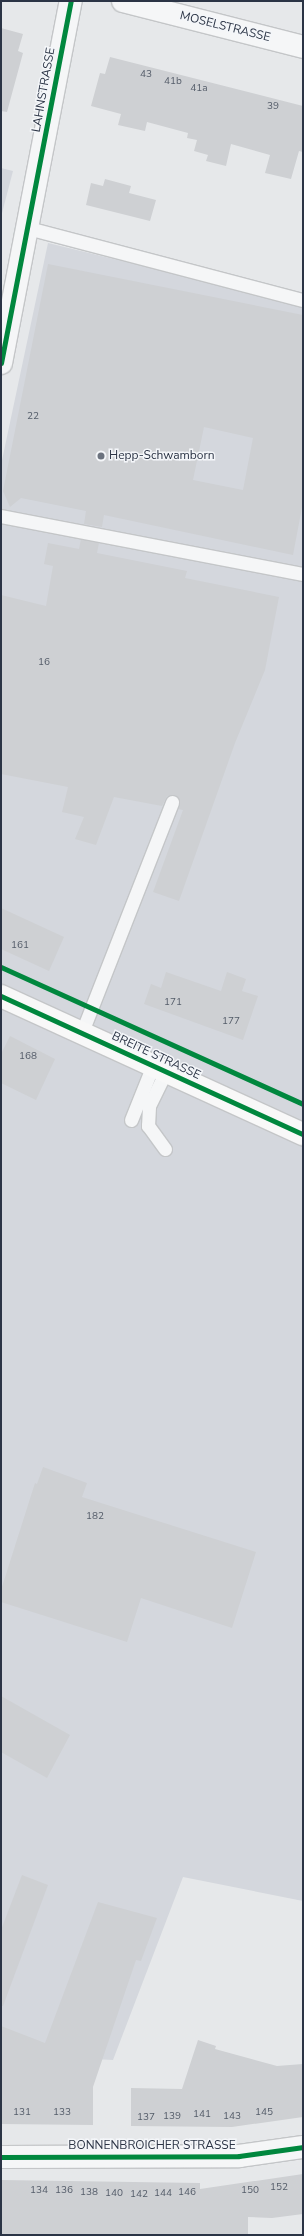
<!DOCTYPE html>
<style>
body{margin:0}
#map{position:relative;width:304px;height:2236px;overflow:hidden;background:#e6e8ea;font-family:"Nunito Sans",sans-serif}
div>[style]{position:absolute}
.built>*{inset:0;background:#d4d7dd}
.building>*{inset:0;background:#ced0d3}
.roads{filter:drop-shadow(1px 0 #c4c6c8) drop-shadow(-1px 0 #c4c6c8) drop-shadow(0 1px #c4c6c8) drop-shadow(0 -1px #c4c6c8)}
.service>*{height:13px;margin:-6.5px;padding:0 6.5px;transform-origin:6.5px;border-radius:6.5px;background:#f5f6f7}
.minor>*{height:22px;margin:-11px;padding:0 11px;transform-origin:11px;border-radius:11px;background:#f5f6f7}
.secondary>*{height:22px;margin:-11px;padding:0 11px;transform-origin:11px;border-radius:11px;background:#f8f8f8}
.cycleway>*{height:5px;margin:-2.5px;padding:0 2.5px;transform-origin:2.5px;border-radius:2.5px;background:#00873e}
.dots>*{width:11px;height:11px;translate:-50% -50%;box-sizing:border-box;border:2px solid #f4f6f9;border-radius:50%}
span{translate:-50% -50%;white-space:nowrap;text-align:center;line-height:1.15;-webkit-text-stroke:3px #f4f6f9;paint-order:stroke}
.number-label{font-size:10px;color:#545c69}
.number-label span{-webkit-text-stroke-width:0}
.street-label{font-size:12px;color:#2b3445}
.poi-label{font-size:12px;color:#2b3445}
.left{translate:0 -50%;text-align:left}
.frame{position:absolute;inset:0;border:2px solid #2b3445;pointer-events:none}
</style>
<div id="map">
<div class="built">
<div style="clip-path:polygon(1px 168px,13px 171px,1px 217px)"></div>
<div style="clip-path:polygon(48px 243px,303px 305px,303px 1901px,183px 1877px,113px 2060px,1px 2054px,1px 465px)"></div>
</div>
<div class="building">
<div style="clip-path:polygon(1px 28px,23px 34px,18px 51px,23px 53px,7px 112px,1px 111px)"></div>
<div style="clip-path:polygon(110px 57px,303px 106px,303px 152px,299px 151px,291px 179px,265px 173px,270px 155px,231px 144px,226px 166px,206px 161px,208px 155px,194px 151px,197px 140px,187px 138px,188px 133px,147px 122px,145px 131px,118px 125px,121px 114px,91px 106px,100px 73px,105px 74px)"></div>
<div style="clip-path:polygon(105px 179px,131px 186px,129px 193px,156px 200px,150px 221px,86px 205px,91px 183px,103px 186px)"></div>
<div style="clip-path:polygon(evenodd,48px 264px,303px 315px,303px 502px,293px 555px,104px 515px,102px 527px,84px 524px,86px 511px,21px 498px,10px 507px,3px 491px,48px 264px,204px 427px,253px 438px,243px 490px,193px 480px,204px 427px)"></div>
<div style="clip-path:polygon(81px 539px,99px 543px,97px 553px,187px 571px,185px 578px,279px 597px,265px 670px,235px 743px,179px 901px,153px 892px,183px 810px,178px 809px,180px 800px,175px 795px,167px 796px,162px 806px,114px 797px,96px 845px,75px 839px,84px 817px,62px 812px,68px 787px,1px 774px,1px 595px,46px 606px,53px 566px,44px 564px,48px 543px,79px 549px)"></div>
<div style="clip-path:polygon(1px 908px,64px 937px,49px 971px,1px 949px)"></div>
<div style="clip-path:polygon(166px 972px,221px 991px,227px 972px,246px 979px,242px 991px,258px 996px,243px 1040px,144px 1004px,151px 984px,161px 988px)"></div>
<div style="clip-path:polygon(10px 1036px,55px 1059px,36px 1100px,1px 1083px,1px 1054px)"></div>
<div style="clip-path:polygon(43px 1467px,87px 1483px,82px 1497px,256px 1552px,232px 1628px,141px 1598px,127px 1642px,1px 1602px,1px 1590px,35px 1483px,37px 1484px)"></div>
<div style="clip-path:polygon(1px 1696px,70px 1735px,47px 1778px,1px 1752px)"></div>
<div style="clip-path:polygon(22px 1875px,48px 1885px,3px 2006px,1px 2006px,1px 1930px)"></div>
<div style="clip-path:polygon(98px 1902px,157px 1918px,141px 1961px,136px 1960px,93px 2087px,93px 2125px,1px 2124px,1px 2026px,45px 2043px)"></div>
<div style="clip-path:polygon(198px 2040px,216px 2046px,215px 2049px,277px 2066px,303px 2064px,303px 2117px,232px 2127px,131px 2126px,131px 2088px,182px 2089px)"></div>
<div style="clip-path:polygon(303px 2174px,303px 2214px,272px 2218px,248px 2217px,248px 2235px,1px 2235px,1px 2180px,200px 2183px,200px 2189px)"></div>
</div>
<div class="roads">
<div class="service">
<div style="left:28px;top:228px;width:284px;rotate:14.7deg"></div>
<div style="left:1px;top:516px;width:308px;rotate:10.9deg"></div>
<div style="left:82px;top:1032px;width:247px;rotate:-68.6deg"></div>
<div style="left:131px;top:1120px;width:59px;rotate:-68.2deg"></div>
<div style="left:165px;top:1149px;width:29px;rotate:-126deg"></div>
<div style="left:148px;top:1126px;width:20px;rotate:-87deg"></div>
<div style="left:149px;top:1106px;width:39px;rotate:-64deg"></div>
</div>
<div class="minor">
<div style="left:123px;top:1px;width:186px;rotate:14.3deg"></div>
<div style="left:1px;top:363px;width:369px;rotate:-79.1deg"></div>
<div style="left:1px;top:2157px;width:238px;rotate:-0.2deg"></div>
<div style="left:239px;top:2156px;width:65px;rotate:-8deg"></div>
</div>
<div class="secondary">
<div style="left:1px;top:996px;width:332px;rotate:24.6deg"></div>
</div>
</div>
<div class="cycleway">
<div style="left:1px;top:363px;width:369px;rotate:-79.1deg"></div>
<div style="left:1px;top:967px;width:332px;rotate:24.4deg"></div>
<div style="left:1px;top:996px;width:332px;rotate:24.6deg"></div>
<div style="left:1px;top:2157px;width:238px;rotate:-0.2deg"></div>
<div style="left:239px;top:2156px;width:65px;rotate:-8deg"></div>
</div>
<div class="dots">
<div style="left:101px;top:456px;background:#6c737f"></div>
</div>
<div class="number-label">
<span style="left:146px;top:75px">43</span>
<span style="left:173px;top:82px">41b</span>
<span style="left:199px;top:89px">41a</span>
<span style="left:273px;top:107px">39</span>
<span style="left:33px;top:417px">22</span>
<span style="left:44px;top:663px">16</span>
<span style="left:20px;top:946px">161</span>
<span style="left:173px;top:1003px">171</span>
<span style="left:231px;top:1022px">177</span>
<span style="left:28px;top:1057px">168</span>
<span style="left:95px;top:1517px">182</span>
<span style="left:22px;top:2113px">131</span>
<span style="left:62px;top:2113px">133</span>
<span style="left:264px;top:2113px">145</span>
<span style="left:202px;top:2115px">141</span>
<span style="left:172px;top:2117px">139</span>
<span style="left:232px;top:2117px">143</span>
<span style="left:146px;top:2118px">137</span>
<span style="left:279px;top:2188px">152</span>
<span style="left:39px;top:2191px">134</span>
<span style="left:64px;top:2191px">136</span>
<span style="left:250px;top:2191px">150</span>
<span style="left:89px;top:2193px">138</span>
<span style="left:187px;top:2193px">146</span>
<span style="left:114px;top:2194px">140</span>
<span style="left:163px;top:2194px">144</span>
<span style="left:139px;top:2195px">142</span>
</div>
<div class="street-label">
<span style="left:225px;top:27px;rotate:14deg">MOSELSTRASSE</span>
<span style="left:44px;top:90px;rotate:-80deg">LAHNSTRASSE</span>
<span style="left:156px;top:1056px;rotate:25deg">BREITE STRASSE</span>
<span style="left:152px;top:2146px">BONNENBROICHER STRASSE</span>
</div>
<div class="poi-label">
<span class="left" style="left:109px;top:456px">Hepp-Schwamborn</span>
</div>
<div class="frame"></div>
</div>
